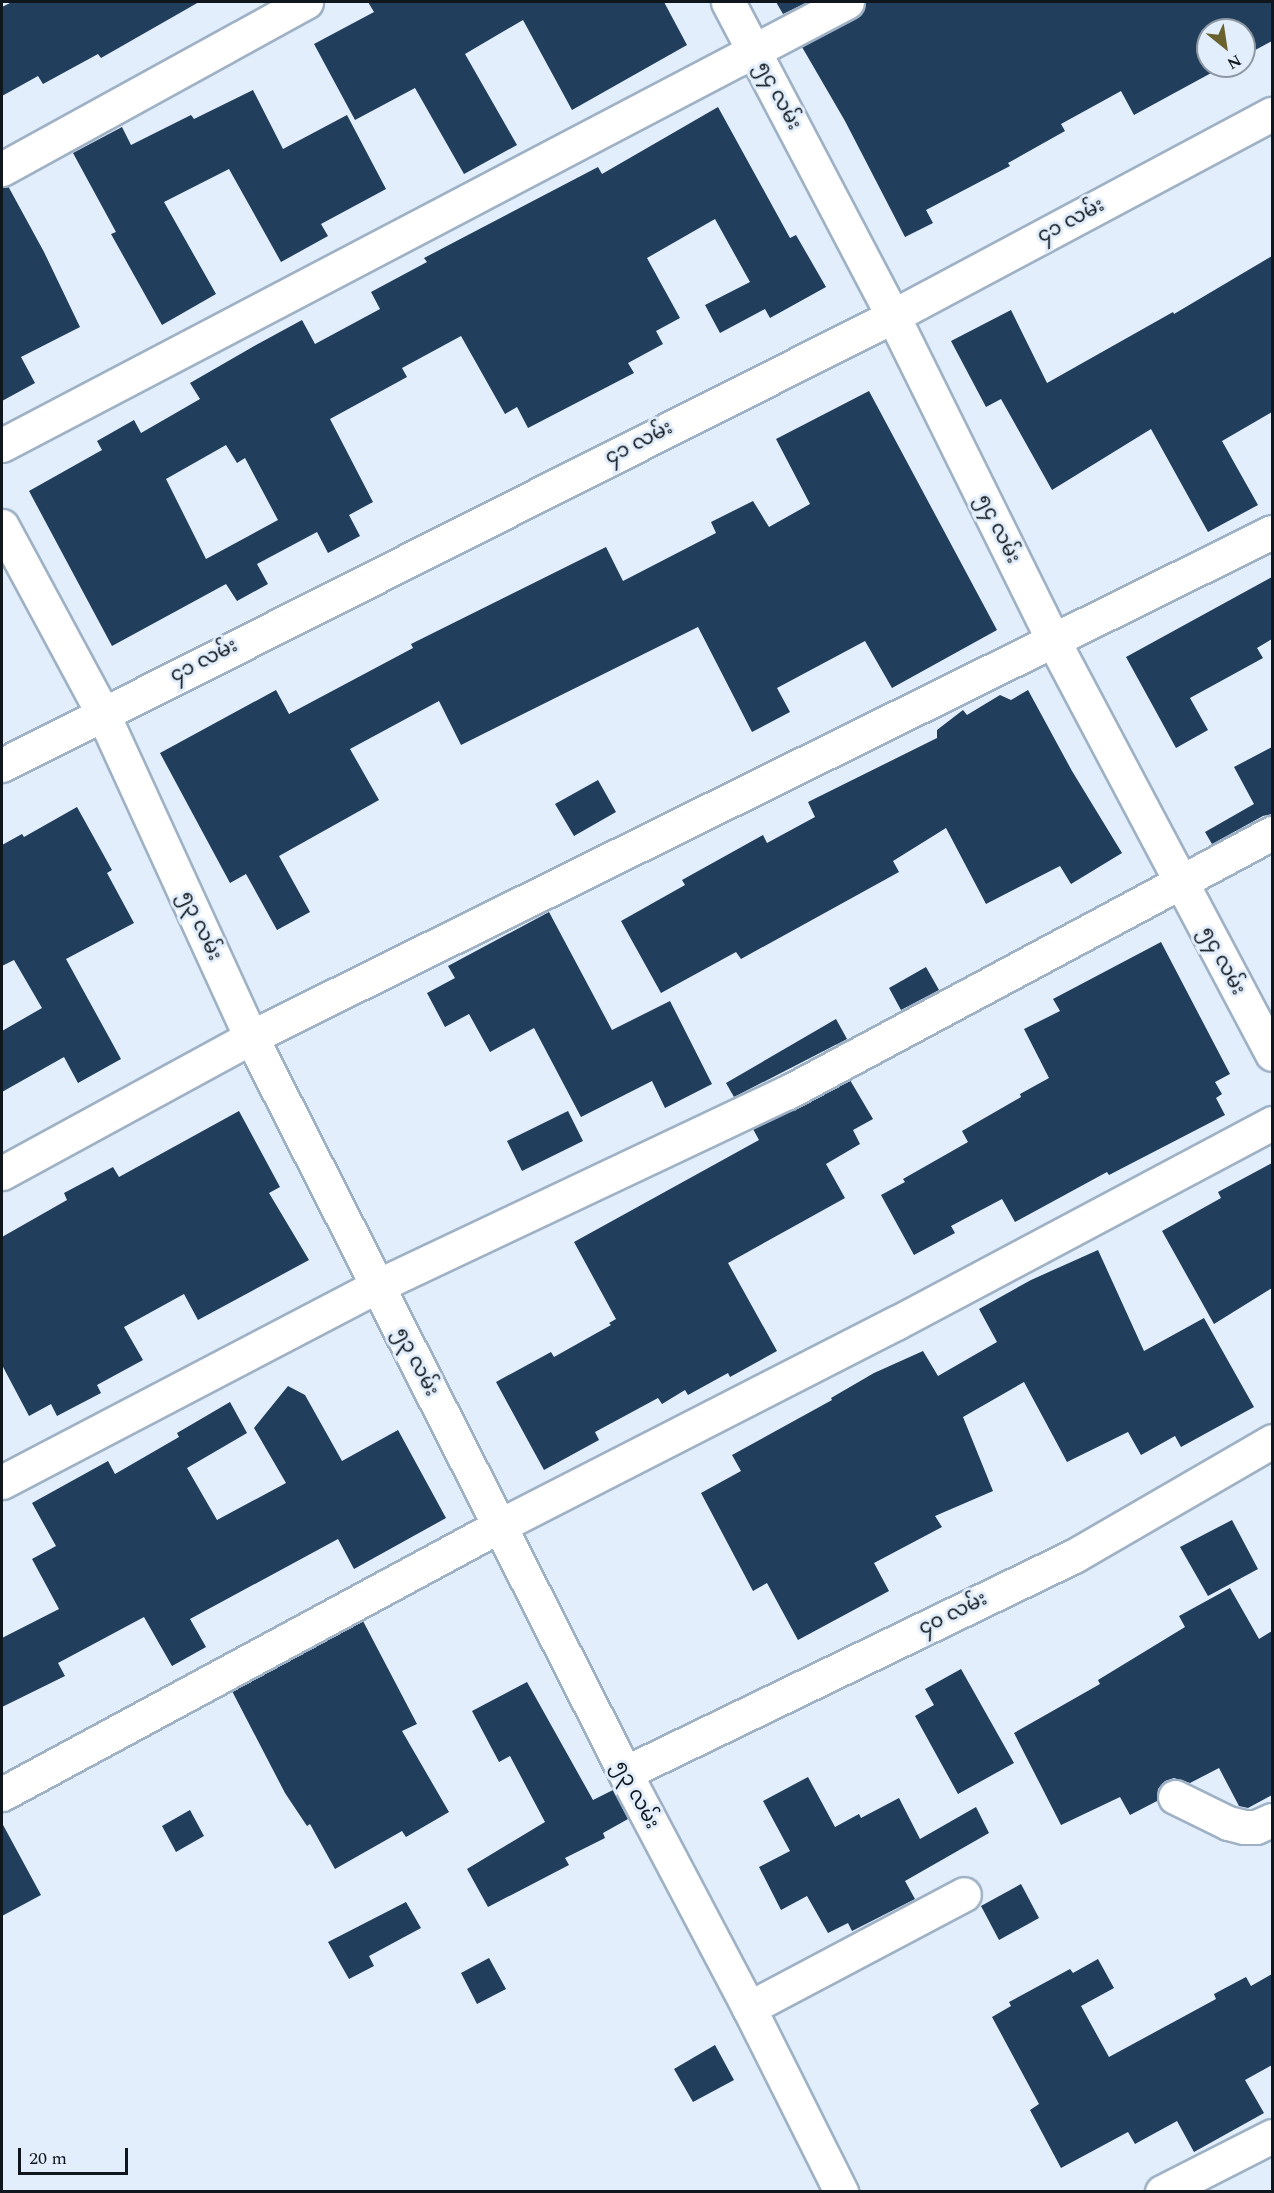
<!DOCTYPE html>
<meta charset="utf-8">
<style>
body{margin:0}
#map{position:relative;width:1274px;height:2193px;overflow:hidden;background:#e2eefb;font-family:Spectral,"Noto Sans Myanmar",serif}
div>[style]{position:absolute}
.building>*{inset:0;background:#213e5c}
.roads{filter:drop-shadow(2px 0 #9fb1c5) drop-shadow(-2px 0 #9fb1c5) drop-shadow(0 2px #9fb1c5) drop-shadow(0 -2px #9fb1c5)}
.street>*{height:33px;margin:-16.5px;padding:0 16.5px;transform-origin:16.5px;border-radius:16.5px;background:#fff}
span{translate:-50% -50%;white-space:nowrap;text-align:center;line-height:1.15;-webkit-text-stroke:6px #e2eefb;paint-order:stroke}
.street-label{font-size:20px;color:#0f161d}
.frame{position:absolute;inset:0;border:3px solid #0f161d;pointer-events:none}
.north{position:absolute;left:1196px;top:18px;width:60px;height:60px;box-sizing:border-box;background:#e2eefb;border:2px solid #8e98a2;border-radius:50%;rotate:150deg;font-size:16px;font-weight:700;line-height:24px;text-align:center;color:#0f161d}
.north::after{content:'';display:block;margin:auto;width:21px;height:27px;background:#69622f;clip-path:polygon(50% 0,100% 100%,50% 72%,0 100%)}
.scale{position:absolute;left:18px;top:2148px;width:110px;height:27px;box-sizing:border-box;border:3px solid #0f161d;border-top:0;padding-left:8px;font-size:18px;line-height:21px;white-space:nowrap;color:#0f161d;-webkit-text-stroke:4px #e2eefb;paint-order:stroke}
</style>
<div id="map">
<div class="building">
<div style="clip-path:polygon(12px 2px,199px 2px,101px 58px,98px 54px,43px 84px,38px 76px,2px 96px,2px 7px)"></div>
<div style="clip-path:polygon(368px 2px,664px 2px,687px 45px,572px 110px,523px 20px,465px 54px,517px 145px,464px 174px,415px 88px,355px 120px,314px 44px,374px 12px)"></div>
<div style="clip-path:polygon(776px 2px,808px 2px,783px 14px)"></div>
<div style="clip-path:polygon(866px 2px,1272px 2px,1272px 41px,1244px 56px,1244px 30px,1208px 30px,1208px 66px,1224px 66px,1134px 115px,1121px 91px,1061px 124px,1065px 131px,1008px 163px,1010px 166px,926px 210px,933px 223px,905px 237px,845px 121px,802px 47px,856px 18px,863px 11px)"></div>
<div style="clip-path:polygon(253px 90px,283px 149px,347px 115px,386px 189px,321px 224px,328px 236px,281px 262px,229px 169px,164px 202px,216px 294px,162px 325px,111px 234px,116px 232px,73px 153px,122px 127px,131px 145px,191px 115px,194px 119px)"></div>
<div style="clip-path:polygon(evenodd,718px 107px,790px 238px,796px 235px,826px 287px,770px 318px,765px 309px,720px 333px,705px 305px,750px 282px,715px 219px,647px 258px,680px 318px,656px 331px,663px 344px,628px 363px,634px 373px,528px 428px,517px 407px,505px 414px,461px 336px,402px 368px,407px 377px,330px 419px,373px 502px,349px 515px,360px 536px,328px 553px,317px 532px,257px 564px,268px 584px,237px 601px,226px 584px,112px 646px,29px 491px,102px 450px,97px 441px,134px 420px,141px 433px,200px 399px,190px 383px,256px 345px,302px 320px,315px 344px,380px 309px,371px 292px,427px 262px,424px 258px,598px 167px,602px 174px,718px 107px,226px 445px,237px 463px,245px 458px,278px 520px,206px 559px,166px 479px,226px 445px)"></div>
<div style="clip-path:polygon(8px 186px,44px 252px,80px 327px,21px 357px,35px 383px,2px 401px,2px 188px)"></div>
<div style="clip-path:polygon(1272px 256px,1272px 412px,1222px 441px,1258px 505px,1208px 532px,1151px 429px,1052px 490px,1001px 399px,986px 407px,951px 341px,1011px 310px,1047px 383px,1173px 312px,1174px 314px)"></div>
<div style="clip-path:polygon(869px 391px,997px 630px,892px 688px,865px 641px,777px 688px,790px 712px,752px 732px,698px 627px,461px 745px,439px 701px,350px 749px,379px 800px,279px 856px,310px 912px,277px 930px,246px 874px,230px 883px,160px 753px,276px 690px,289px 714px,413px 648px,411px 644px,606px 547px,623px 581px,716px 533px,711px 522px,753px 501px,769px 527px,810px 504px,776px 439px)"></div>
<div style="clip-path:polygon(1272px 577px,1272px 639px,1257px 648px,1263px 658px,1190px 698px,1208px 730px,1176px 748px,1126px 657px)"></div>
<div style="clip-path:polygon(1028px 690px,1072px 771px,1122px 853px,1071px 884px,1060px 866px,986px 904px,946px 828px,893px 861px,899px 872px,741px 959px,736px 952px,661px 993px,621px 921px,685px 885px,682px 880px,763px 835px,767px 843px,815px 817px,808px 802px,937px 738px,937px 730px,963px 710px,967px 715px,1000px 695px,1011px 700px)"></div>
<div style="clip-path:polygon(1272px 747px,1272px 814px,1263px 816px,1212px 844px,1205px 832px,1254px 804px,1234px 767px)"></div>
<div style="clip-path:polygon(598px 780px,616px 812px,574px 836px,555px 804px)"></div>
<div style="clip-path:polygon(77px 807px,112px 870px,107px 873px,134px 923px,66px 959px,121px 1059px,78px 1083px,64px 1057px,2px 1092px,2px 1031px,42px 1008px,14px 960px,2px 966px,2px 845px,22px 834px,24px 837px)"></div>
<div style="clip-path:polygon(549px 912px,612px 1030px,670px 1001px,712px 1084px,665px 1108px,652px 1081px,581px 1117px,534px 1028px,490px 1052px,469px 1014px,445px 1027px,427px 993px,455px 978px,448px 966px)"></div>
<div style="clip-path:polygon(1161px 942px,1230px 1074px,1215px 1082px,1222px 1094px,1216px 1098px,1225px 1115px,1109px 1175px,1107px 1172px,1015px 1222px,1002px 1199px,951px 1226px,955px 1233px,914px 1255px,881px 1195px,905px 1182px,903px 1179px,968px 1142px,962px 1131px,1021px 1097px,1020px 1094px,1049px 1078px,1024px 1029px,1060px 1011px,1053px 999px)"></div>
<div style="clip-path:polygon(926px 967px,939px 990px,901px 1010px,889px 988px)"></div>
<div style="clip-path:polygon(836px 1019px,847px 1039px,734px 1097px,726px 1083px)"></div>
<div style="clip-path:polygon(850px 1080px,873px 1119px,853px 1130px,860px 1144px,826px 1164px,845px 1198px,728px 1263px,777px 1351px,730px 1377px,728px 1373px,688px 1395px,685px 1390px,662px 1404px,658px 1398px,595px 1432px,599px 1440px,544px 1470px,496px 1382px,551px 1352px,554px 1357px,611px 1325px,609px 1323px,616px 1319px,574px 1242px,759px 1140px,753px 1129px)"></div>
<div style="clip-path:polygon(239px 1111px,280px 1187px,269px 1193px,309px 1260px,198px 1320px,184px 1294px,124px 1327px,143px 1360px,97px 1385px,101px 1393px,57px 1416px,51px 1404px,29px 1416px,2px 1365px,2px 1237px,67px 1200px,64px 1193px,113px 1167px,119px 1177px)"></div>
<div style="clip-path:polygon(568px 1111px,583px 1141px,522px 1171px,507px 1141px)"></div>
<div style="clip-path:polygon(1272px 1163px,1272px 1288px,1214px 1324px,1162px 1231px,1221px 1198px,1218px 1192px)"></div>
<div style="clip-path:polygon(1098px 1250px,1144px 1351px,1204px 1318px,1254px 1407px,1181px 1447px,1175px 1436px,1141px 1455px,1128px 1432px,1067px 1462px,1024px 1382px,963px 1417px,993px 1491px,935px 1516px,942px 1527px,874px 1563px,889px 1591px,798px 1640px,767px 1583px,753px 1591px,701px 1493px,741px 1471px,732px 1455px,832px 1400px,831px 1398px,874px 1373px,923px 1351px,938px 1376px,997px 1342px,979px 1309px,1031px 1280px)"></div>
<div style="clip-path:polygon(288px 1386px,305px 1395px,342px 1461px,398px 1430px,446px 1518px,354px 1569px,338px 1539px,190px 1619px,206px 1647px,172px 1666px,144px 1617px,58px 1663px,65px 1676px,2px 1707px,2px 1638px,59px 1609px,32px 1559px,56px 1546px,32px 1503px,108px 1461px,115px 1474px,179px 1437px,177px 1433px,230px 1402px,247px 1433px,187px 1468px,217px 1520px,286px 1483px,254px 1428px)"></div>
<div style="clip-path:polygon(1232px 1520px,1258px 1569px,1208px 1596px,1180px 1547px)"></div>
<div style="clip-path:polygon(1230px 1588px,1259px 1639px,1272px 1631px,1272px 1795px,1248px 1808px,1239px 1806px,1219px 1768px,1190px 1783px,1174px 1778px,1165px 1781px,1158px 1789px,1157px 1801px,1130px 1815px,1120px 1797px,1061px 1825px,1014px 1733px,1100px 1684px,1098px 1680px,1185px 1627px,1179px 1616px)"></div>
<div style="clip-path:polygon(363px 1621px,417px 1724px,402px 1731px,449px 1812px,406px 1837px,402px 1831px,335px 1869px,310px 1824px,307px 1826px,285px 1793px,232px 1691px)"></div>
<div style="clip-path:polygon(961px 1669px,1014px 1763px,958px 1794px,915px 1716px,934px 1705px,925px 1689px)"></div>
<div style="clip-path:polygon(527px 1682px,593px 1800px,613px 1790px,628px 1819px,603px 1833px,605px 1838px,565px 1858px,569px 1865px,488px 1907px,467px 1869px,545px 1822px,510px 1756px,499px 1762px,472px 1711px)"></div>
<div style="clip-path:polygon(808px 1777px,835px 1827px,859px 1814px,861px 1818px,899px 1798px,920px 1839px,976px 1807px,989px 1833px,905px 1881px,915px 1899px,852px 1931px,848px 1923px,828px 1933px,807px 1896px,781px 1910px,759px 1867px,790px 1851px,763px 1801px)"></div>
<div style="clip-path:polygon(190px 1810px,204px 1836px,176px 1852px,162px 1826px)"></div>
<div style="clip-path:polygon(2px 1823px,41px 1895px,2px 1916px)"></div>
<div style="clip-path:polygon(1021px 1884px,1039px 1918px,999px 1940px,981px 1906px)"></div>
<div style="clip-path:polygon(406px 1902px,421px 1928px,369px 1956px,374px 1966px,349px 1979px,328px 1942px)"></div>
<div style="clip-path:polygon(489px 1958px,506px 1989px,477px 2004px,461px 1973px)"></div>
<div style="clip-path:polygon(1098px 1959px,1114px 1988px,1081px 2006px,1109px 2057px,1216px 1999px,1214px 1994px,1246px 1977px,1251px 1986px,1272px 1974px,1272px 2065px,1245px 2080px,1264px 2113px,1194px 2152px,1177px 2121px,1135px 2144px,1128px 2132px,1061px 2168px,1030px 2110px,1039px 2104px,992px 2017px,1011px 2006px,1009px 2002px,1070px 1969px,1073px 1973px)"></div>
<div style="clip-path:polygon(715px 2045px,734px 2080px,693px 2102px,674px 2069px)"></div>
</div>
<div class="roads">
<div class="street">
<div style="left:728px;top:2px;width:355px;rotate:62.3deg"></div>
<div style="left:893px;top:316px;width:364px;rotate:63.7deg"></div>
<div style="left:1054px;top:642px;width:466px;rotate:62.1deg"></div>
<div style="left:2px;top:169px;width:347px;rotate:-28.8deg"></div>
<div style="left:2px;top:445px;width:954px;rotate:-27.67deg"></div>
<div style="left:2px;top:526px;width:211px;rotate:61.7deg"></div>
<div style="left:102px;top:712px;width:358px;rotate:65.4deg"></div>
<div style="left:251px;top:1037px;width:826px;rotate:63.06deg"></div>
<div style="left:625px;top:1773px;width:266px;rotate:62.2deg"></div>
<div style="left:749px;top:2008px;width:206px;rotate:63.4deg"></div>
<div style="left:2px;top:765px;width:998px;rotate:-26.74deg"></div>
<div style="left:893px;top:316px;width:429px;rotate:-28.1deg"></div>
<div style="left:2px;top:1173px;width:284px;rotate:-28.6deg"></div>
<div style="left:251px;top:1037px;width:1139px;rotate:-26.32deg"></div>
<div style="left:2px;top:1482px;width:423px;rotate:-27.6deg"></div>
<div style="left:377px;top:1286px;width:454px;rotate:-25.3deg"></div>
<div style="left:788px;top:1092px;width:549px;rotate:-28.15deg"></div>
<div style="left:625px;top:1773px;width:499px;rotate:-25.8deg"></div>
<div style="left:1074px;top:1556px;width:229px;rotate:-30.1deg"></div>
<div style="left:2px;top:1794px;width:565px;rotate:-28.34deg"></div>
<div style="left:499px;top:1526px;width:446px;rotate:-27.1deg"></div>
<div style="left:896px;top:1323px;width:426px;rotate:-28deg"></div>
<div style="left:1175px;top:1797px;width:59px;rotate:26.1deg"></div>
<div style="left:1228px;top:1823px;width:16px;rotate:14deg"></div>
<div style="left:1244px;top:1827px;width:12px"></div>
<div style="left:1256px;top:1827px;width:17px;rotate:-24deg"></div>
<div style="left:749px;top:2008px;width:243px;rotate:-27.9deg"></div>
<div style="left:1162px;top:2192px;width:123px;rotate:-27deg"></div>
</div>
</div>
<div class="street-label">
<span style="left:778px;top:96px;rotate:62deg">၅၄ လမ်း</span>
<span style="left:1071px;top:221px;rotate:-28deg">၄၁ လမ်း</span>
<span style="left:639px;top:443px;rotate:-27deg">၄၁ လမ်း</span>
<span style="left:998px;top:529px;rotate:64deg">၅၄ လမ်း</span>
<span style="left:204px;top:661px;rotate:-27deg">၄၁ လမ်း</span>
<span style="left:200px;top:926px;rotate:65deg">၅၃ လမ်း</span>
<span style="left:1222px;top:961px;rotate:62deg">၅၄ လမ်း</span>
<span style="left:416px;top:1362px;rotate:63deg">၅၃ လမ်း</span>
<span style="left:953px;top:1614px;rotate:-26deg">၄၀ လမ်း</span>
<span style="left:636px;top:1795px;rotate:62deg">၅၃ လမ်း</span>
</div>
<div class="frame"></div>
<div class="north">N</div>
<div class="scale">20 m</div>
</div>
